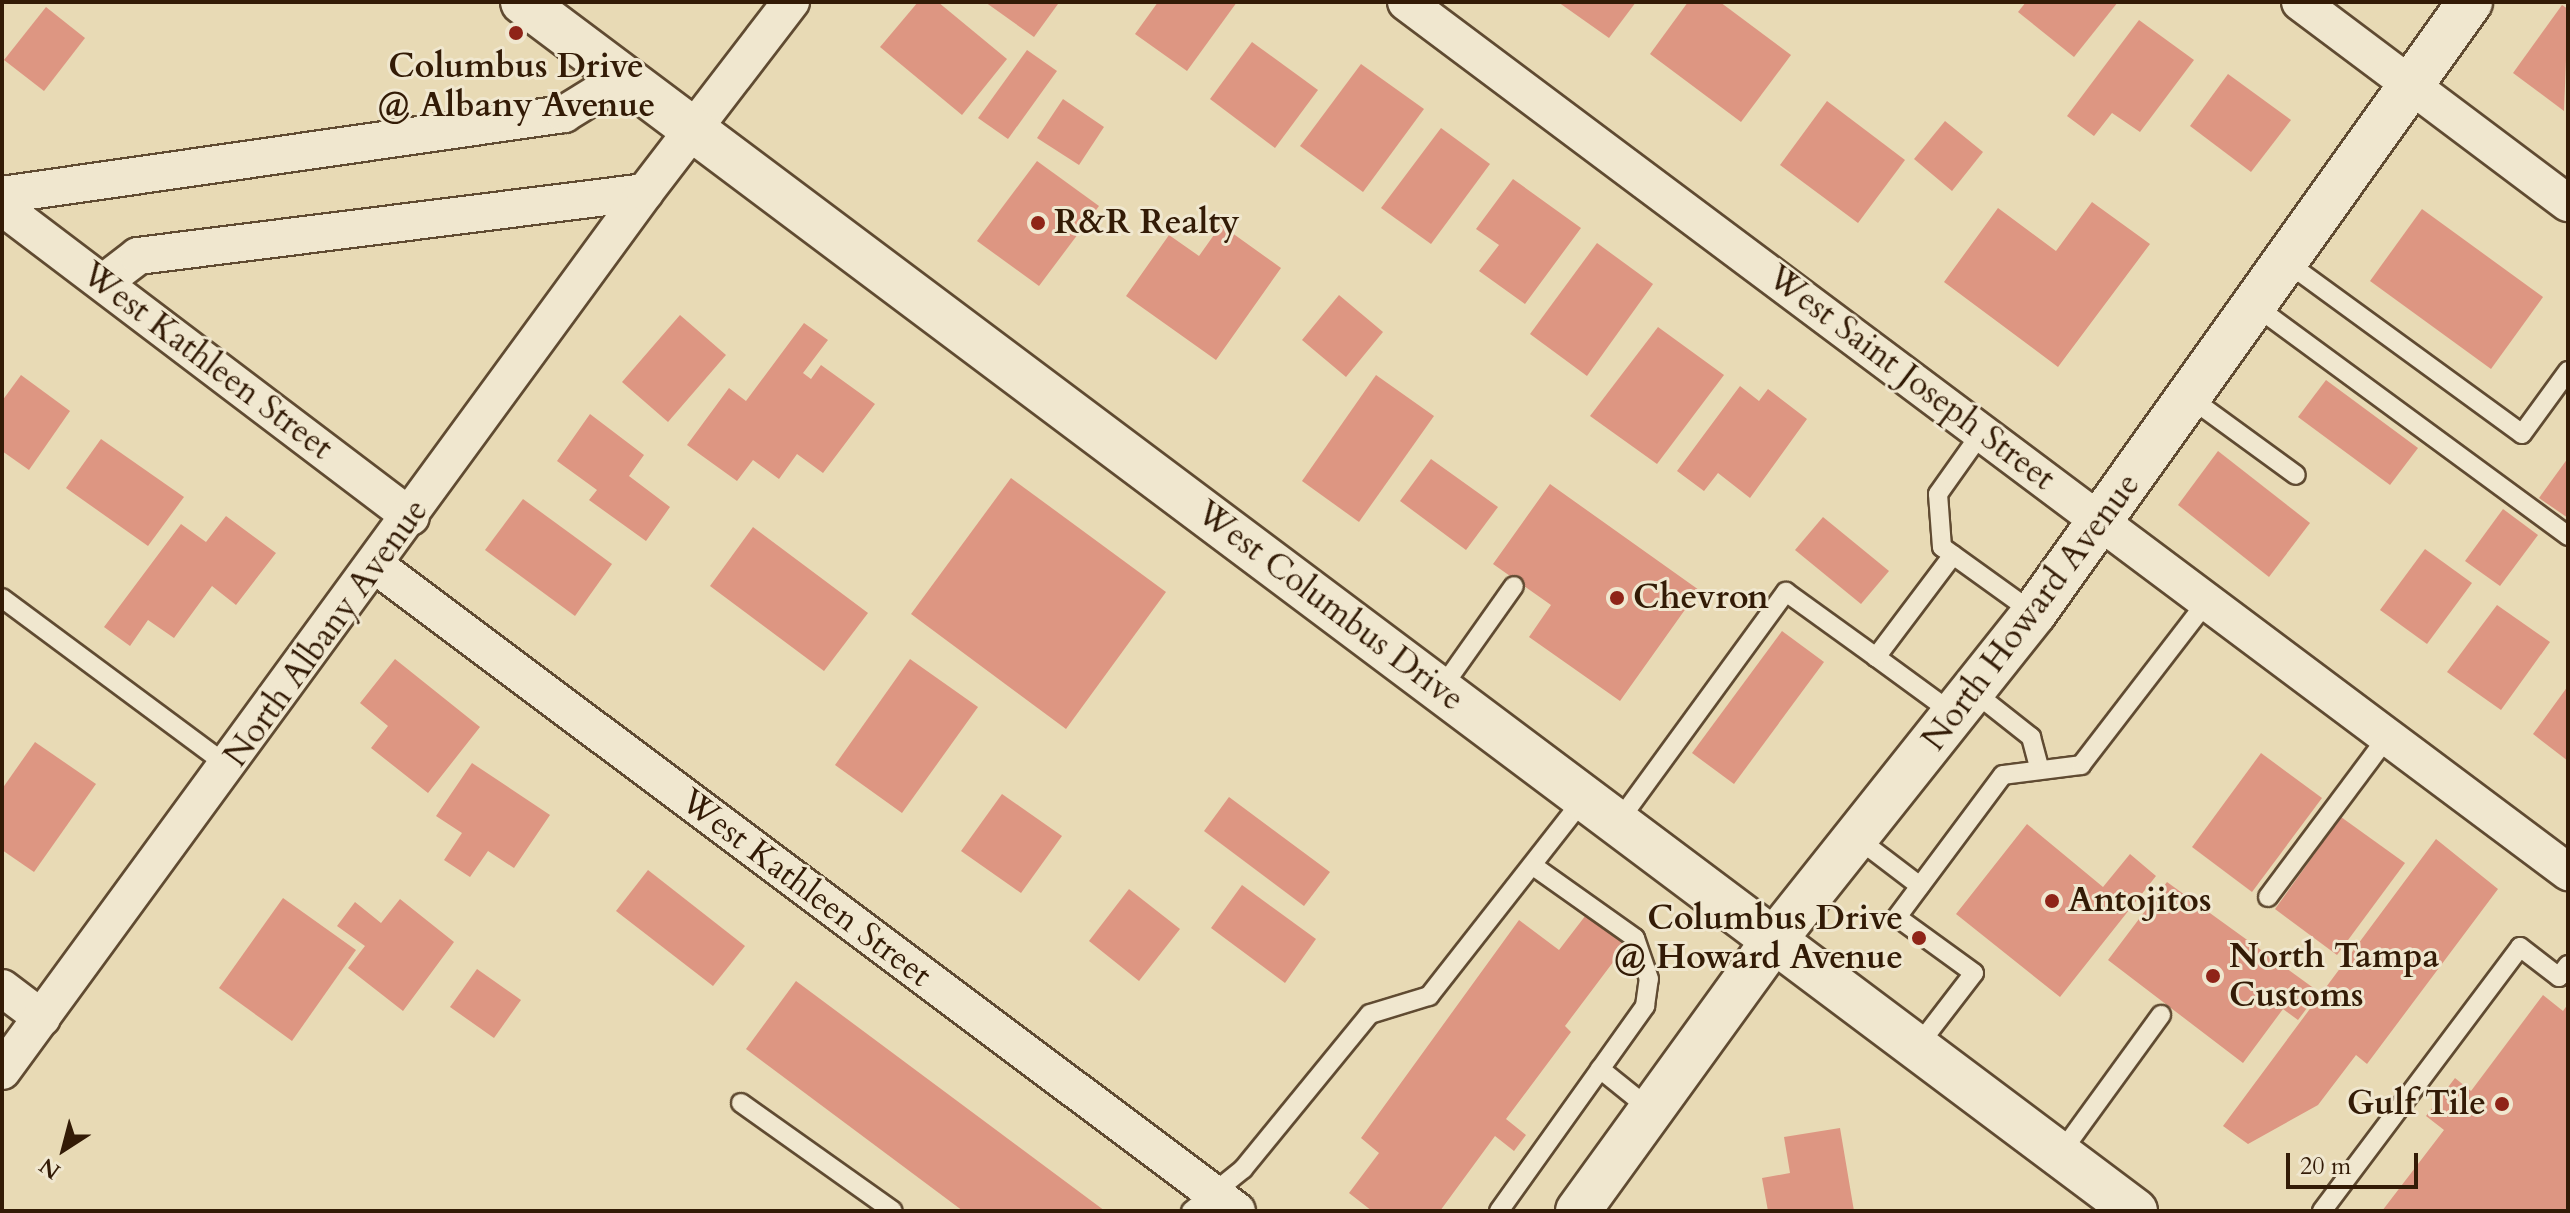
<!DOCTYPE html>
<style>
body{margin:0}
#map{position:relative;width:2570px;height:1213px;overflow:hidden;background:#e8dab5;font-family:Cardo,serif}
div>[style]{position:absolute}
.building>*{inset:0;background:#dd9682}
.roads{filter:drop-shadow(2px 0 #604b32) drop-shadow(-2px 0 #604b32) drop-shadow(0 2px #604b32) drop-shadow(0 -2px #604b32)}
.lane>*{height:18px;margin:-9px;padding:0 9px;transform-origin:9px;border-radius:9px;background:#f0e7cf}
.street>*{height:36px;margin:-18px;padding:0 18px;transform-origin:18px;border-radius:18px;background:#f0e7cf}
.secondary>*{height:44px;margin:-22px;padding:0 22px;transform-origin:22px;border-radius:22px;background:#f0e7cf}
.dots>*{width:22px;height:22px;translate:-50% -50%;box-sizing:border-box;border:4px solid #f0e7cf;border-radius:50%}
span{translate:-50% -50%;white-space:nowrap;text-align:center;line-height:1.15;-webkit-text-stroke:6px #f0e7cf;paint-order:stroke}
.poi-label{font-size:34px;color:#331b06;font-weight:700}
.left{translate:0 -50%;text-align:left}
.right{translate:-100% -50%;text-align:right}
.street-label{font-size:34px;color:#331b06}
.frame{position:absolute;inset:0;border:4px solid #331b06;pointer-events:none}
.north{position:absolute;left:24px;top:1109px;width:80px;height:80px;-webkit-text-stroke:6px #f0e7cf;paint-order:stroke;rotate:216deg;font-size:22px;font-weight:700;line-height:32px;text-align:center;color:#331b06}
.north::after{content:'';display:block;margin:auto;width:28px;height:36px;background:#331b06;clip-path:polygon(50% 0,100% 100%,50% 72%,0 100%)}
.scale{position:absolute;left:2286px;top:1153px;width:132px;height:36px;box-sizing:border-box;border:4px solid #331b06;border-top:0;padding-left:10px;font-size:24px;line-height:28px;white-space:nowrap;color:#331b06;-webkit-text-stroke:6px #f0e7cf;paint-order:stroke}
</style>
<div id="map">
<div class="building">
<div style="clip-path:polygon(918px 2px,938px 2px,1007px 59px,962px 115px,880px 47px)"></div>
<div style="clip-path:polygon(985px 2px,1056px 2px,1058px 4px,1034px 37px)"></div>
<div style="clip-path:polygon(1158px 2px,1237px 2px,1187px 71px,1135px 34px)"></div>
<div style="clip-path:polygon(1558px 2px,1636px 2px,1609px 38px)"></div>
<div style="clip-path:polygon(1688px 2px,1720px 2px,1791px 55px,1741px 122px,1650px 54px)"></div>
<div style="clip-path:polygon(2026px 2px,2118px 2px,2074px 57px,2018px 12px)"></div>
<div style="clip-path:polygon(2562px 5px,2568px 9px,2564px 111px,2513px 73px)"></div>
<div style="clip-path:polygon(46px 7px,85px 38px,44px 91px,4px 60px)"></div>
<div style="clip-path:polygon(2139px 20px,2194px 60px,2140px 132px,2112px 113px,2094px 136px,2067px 116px)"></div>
<div style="clip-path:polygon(1252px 42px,1318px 90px,1275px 148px,1210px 99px)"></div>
<div style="clip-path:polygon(1027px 50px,1057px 71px,1008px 139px,978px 118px)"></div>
<div style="clip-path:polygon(1361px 64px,1424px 109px,1363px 192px,1300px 146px)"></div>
<div style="clip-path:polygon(2228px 74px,2291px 120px,2251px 172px,2190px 126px)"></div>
<div style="clip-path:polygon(1063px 99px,1104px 127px,1079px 165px,1037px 138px)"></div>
<div style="clip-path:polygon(1827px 101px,1905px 160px,1858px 223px,1780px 165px)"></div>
<div style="clip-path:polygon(1945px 121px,1983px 152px,1952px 191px,1914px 159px)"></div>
<div style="clip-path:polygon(1441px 128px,1490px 164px,1431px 244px,1381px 208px)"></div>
<div style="clip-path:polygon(1037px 161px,1099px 206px,1039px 286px,977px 241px)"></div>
<div style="clip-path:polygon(1513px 179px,1581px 228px,1525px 304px,1479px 271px,1499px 245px,1476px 229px)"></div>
<div style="clip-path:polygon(2092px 202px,2150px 244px,2058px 367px,1944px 282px,1998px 208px,2056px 251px)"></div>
<div style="clip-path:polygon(2422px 209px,2543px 297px,2491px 369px,2370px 281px)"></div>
<div style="clip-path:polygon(1221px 225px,1281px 268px,1216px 360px,1126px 296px,1169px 235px,1199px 256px)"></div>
<div style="clip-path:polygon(1597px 243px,1653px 284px,1587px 376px,1530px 334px)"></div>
<div style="clip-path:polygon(1339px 295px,1383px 332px,1346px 377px,1302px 340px)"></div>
<div style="clip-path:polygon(680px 315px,726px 355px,668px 422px,622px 382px)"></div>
<div style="clip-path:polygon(804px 323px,828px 340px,803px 373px,811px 379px,821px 365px,875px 404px,823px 473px,797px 454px,779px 479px,753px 460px,737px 481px,687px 445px,729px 388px,746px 401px)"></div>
<div style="clip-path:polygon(1658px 327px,1724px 375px,1657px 464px,1590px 416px)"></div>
<div style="clip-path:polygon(21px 375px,70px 411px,29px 470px,2px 451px,2px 401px)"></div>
<div style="clip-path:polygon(1376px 375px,1434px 416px,1359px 522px,1302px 481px)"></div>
<div style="clip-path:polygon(2326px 380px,2418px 448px,2390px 485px,2298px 417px)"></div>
<div style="clip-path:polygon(1740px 386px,1759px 401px,1768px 389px,1807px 419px,1750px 498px,1718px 473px,1704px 491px,1677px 471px)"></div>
<div style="clip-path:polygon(590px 414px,644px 455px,629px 476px,670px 507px,646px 541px,589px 500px,597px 490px,557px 461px)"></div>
<div style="clip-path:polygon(101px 439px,184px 497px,148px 546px,66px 488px)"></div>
<div style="clip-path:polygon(2218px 451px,2310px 523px,2269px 577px,2178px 505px)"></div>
<div style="clip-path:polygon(2568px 458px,2568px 518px,2539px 498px)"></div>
<div style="clip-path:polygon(1431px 459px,1498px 507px,1466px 550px,1400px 501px)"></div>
<div style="clip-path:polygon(1011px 478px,1166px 592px,1066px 729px,911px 614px)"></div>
<div style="clip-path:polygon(1550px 484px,1699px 590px,1620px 701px,1529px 637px,1551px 605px,1493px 564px)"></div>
<div style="clip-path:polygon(523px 499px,612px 564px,575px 616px,485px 550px)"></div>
<div style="clip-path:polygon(2503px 509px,2538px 535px,2500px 586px,2465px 561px)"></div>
<div style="clip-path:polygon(226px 516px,276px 553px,236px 605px,212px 586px,174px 638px,148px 620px,130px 646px,104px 627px,181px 524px,206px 542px)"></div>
<div style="clip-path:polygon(1823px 517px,1889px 571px,1861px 604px,1795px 550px)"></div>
<div style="clip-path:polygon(753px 527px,868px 613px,824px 671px,710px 586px)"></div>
<div style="clip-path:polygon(2425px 549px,2472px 583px,2427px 644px,2380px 610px)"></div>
<div style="clip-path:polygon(2497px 605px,2550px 642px,2501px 710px,2447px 672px)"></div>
<div style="clip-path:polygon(1782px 631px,1824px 662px,1734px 784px,1692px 753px)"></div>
<div style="clip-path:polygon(395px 659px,480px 727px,428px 793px,371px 748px,388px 726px,360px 703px)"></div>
<div style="clip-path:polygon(910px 659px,978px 707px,902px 813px,835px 765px)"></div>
<div style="clip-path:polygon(2568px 686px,2568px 761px,2533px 734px)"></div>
<div style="clip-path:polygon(35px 742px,96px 784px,34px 872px,2px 850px,2px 789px)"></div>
<div style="clip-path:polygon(2261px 753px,2322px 798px,2252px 892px,2192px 847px)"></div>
<div style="clip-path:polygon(472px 763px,550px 815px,514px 868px,488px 851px,470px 877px,444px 860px,462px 833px,436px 816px)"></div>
<div style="clip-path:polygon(1002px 794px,1062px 836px,1021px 893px,961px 851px)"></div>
<div style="clip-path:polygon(1229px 797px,1330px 872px,1304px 906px,1204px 831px)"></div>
<div style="clip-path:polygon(2341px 817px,2405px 863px,2337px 955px,2275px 909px)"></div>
<div style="clip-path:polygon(2027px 824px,2103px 887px,2130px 854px,2156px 876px,2060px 997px,1956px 914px)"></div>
<div style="clip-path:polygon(2436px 839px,2498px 889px,2367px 1064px,2356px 1055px,2318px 1105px,2248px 1144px,2223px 1126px)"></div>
<div style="clip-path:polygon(648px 870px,745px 946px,713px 986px,616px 911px)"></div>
<div style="clip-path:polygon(2167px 882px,2319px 992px,2298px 1020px,2283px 1009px,2243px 1063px,2108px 960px)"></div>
<div style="clip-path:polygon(1242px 885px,1316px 939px,1285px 983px,1211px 928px)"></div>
<div style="clip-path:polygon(1129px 889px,1180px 929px,1139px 981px,1089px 941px)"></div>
<div style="clip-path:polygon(283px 898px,356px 950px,292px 1041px,219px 988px)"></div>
<div style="clip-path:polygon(400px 899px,454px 942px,403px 1011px,348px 968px,365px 946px,337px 926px,355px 902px,381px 923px)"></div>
<div style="clip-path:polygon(1589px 911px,1629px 941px,1565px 1026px,1571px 1032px,1506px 1119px,1526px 1135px,1514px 1151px,1495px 1136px,1440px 1211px,1372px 1211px,1349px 1193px,1379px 1153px,1361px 1138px,1519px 920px,1559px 950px)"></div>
<div style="clip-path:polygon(477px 969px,521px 1000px,494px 1038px,450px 1007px)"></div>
<div style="clip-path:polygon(796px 981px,1105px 1211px,963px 1211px,746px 1049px)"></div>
<div style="clip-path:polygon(2543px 995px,2563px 1011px,2568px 1004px,2568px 1211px,2382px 1211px,2444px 1130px,2426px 1116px,2455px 1078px,2471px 1091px)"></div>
<div style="clip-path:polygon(1840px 1128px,1854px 1211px,1768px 1211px,1762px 1178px,1790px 1173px,1784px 1137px)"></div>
</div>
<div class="roads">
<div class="lane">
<div style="left:2285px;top:261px;width:293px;rotate:36.1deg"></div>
<div style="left:2522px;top:434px;width:78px;rotate:-53.9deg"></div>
<div style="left:2254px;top:305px;width:390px;rotate:36.3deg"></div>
<div style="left:2189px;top:397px;width:132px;rotate:36.1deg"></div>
<div style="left:1982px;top:432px;width:76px;rotate:125.4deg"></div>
<div style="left:1938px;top:494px;width:53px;rotate:85.7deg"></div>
<div style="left:1942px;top:547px;width:113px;rotate:35.7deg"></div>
<div style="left:1953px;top:555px;width:128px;rotate:127deg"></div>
<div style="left:1876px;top:657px;width:97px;rotate:36.2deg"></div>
<div style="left:2px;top:598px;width:282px;rotate:36.6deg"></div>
<div style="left:1441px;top:689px;width:126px;rotate:-54.7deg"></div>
<div style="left:1974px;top:692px;width:73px;rotate:38.3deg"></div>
<div style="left:2031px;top:737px;width:34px;rotate:75deg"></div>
<div style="left:1618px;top:822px;width:285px;rotate:-53.9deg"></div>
<div style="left:1786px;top:592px;width:111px;rotate:35.8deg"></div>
<div style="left:1857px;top:838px;width:79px;rotate:37.3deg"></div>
<div style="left:2268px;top:897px;width:201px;rotate:-53.3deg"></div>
<div style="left:1917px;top:1047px;width:93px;rotate:-52.4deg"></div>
<div style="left:1974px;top:973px;width:95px;rotate:-144deg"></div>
<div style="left:1897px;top:917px;width:177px;rotate:-53.3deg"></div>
<div style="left:2003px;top:775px;width:79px;rotate:-7.3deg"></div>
<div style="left:2081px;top:765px;width:208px;rotate:-52.4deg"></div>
<div style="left:1600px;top:1069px;width:65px;rotate:38.8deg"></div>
<div style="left:741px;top:1103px;width:186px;rotate:35.4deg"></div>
<div style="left:2060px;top:1154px;width:172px;rotate:-54deg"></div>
<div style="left:1191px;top:1211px;width:67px;rotate:-38.9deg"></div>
<div style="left:1243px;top:1169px;width:200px;rotate:-50.7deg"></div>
<div style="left:1370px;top:1014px;width:62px;rotate:-17deg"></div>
<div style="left:1429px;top:996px;width:253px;rotate:-51.9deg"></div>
<div style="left:1499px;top:1211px;width:252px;rotate:-54.5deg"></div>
<div style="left:1645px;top:1006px;width:27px;rotate:-82deg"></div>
<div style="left:1649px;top:979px;width:43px;rotate:-108.9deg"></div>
<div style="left:1635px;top:938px;width:126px;rotate:-144.7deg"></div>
<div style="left:2322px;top:1211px;width:330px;rotate:-53.1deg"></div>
<div style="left:2520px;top:947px;width:49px;rotate:37.6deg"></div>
<div style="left:2559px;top:977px;width:15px;rotate:-53deg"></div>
</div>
<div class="street">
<div style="left:1406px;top:2px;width:1452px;rotate:36.82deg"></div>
<div style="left:2300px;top:2px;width:335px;rotate:36.9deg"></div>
<div style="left:2px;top:195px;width:568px;rotate:-8.2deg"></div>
<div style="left:564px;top:114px;width:70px;rotate:-31.7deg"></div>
<div style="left:2px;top:207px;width:513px;rotate:37.16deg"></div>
<div style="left:104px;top:282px;width:43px;rotate:-37.4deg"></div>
<div style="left:138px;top:256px;width:511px;rotate:-7.19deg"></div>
<div style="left:375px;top:565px;width:1077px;rotate:36.85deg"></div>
<div style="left:2px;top:988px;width:50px;rotate:36.9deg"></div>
<div style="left:2px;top:1071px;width:1089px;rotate:-53.81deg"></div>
<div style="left:645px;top:192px;width:240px;rotate:-52.5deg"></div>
</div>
<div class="secondary">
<div style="left:523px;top:2px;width:2015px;rotate:36.87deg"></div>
<div style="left:1578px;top:1211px;width:334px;rotate:-54.1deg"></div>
<div style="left:1774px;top:940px;width:418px;rotate:-51.5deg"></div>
<div style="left:2034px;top:613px;width:751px;rotate:-54.49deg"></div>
</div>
</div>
<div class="dots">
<div style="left:516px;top:33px;background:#8f2418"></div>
<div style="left:1038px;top:223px;background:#8f2418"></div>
<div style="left:1617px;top:598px;background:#8f2418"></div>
<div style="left:2052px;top:901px;background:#8f2418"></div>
<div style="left:1919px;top:938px;background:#8f2418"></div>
<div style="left:2213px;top:976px;background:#8f2418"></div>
<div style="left:2502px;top:1104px;background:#8f2418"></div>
</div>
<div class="poi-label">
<span style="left:516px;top:86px">Columbus Drive<br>@ Albany Avenue</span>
<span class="left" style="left:1054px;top:223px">R&amp;R Realty</span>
<span class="left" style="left:1633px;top:598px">Chevron</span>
<span class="left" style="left:2068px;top:901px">Antojitos</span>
<span class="right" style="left:1903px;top:938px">Columbus Drive<br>@ Howard Avenue</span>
<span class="left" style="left:2229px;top:976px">North Tampa<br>Customs</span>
<span class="right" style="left:2486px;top:1104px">Gulf Tile</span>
</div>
<div class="street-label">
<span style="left:207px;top:361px;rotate:37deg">West Kathleen Street</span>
<span style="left:1911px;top:378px;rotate:37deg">West Saint Joseph Street</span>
<span style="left:1330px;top:606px;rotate:37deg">West Columbus Drive</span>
<span style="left:2031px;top:612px;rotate:-53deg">North Howard Avenue</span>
<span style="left:326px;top:633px;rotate:-54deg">North Albany Avenue</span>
<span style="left:806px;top:888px;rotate:37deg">West Kathleen Street</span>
</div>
<div class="frame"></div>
<div class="north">N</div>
<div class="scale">20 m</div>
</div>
